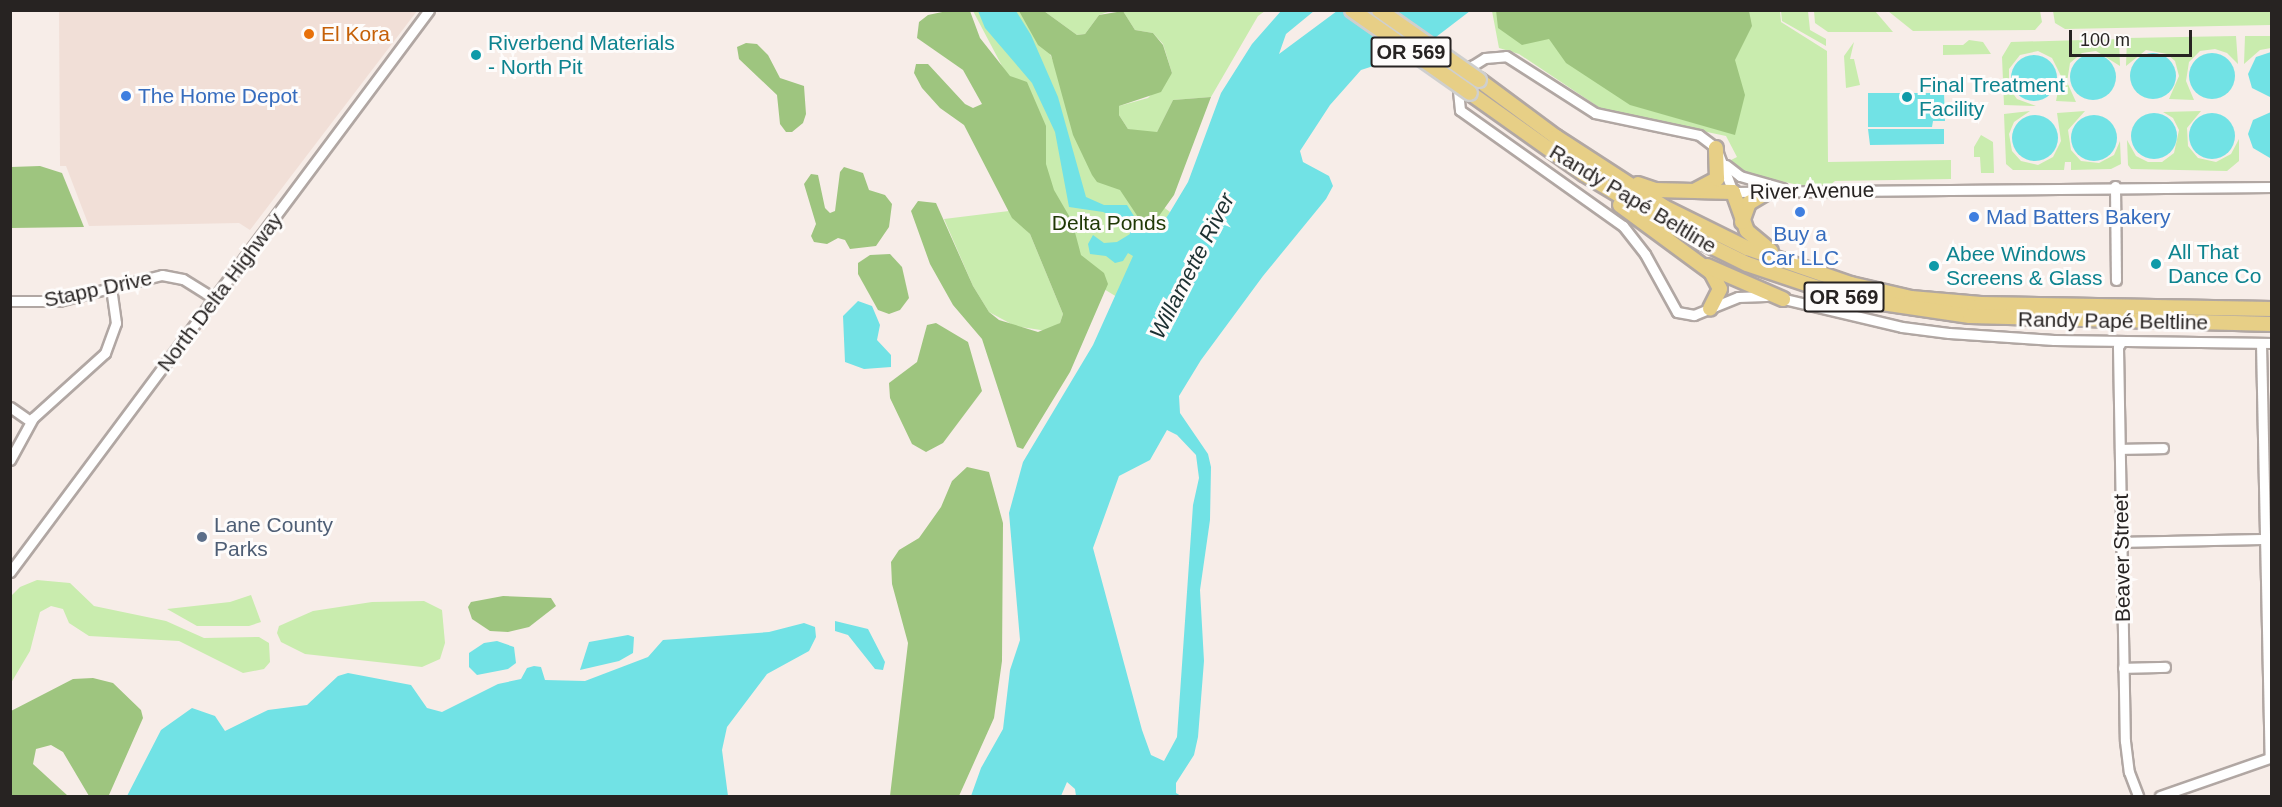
<!DOCTYPE html>
<meta charset="utf-8">
<style>
body{margin:0}
#map{position:relative;width:2282px;height:807px;overflow:hidden;background:#f7ede8;font-family:Helvetica,sans-serif}
div>[style]{position:absolute}
.built>*{inset:0;background:#f1dfd7}
.green>*{inset:0;background:#c9ecae}
.forest>*{inset:0;background:#9ec57f}
.water>*{inset:0;background:#71e2e5}
.round{border-radius:50%}
.roads{filter:drop-shadow(2px 0 #b1a7a3) drop-shadow(-2px 0 #b1a7a3) drop-shadow(0 2px #b1a7a3) drop-shadow(0 -2px #b1a7a3)}
.minor>*{height:9px;margin:-4.5px;padding:0 4.5px;transform-origin:4.5px;border-radius:4.5px;background:#fff}
.highway>*{height:14px;margin:-7px;padding:0 7px;transform-origin:7px;border-radius:7px;background:#e7cf86}
.bridges{filter:drop-shadow(2px 0 #cfcfce) drop-shadow(-2px 0 #cfcfce) drop-shadow(0 2px #cfcfce) drop-shadow(0 -2px #cfcfce)}
.highway-bridge>*{height:14px;margin:-7px;padding:0 7px;transform-origin:7px;border-radius:7px;background:#e7cf86}
.dots>*{width:16px;height:16px;translate:-50% -50%;box-sizing:border-box;border:3px solid #fefcfb;border-radius:50%}
span{translate:-50% -50%;white-space:nowrap;text-align:center;line-height:1.15;-webkit-text-stroke:6px #fefcfb;paint-order:stroke}
.shield-label span{padding:2px 4px;background:#fefcfb;border:2px solid;border-radius:4px;-webkit-text-stroke-width:0}
.shield-label{font-size:20px;color:#272322;font-weight:700}
.food-label{font-size:21px;color:#c56008}
.left{translate:0 -50%;text-align:left}
.culture-label{font-size:21px;color:#0d838f}
.shop-label{font-size:21px;color:#366cbe}
.street-label{font-size:21px;color:#272322}
.park-label{font-size:21px;color:#203805}
.service-label{font-size:21px;color:#4e5e75}
.water-label{font-size:22px;color:#1c3031;font-style:italic}
.frame{position:absolute;inset:0;border:12px solid #272322;pointer-events:none}
.scale{position:absolute;left:2069px;top:30px;width:123px;height:27px;box-sizing:border-box;border:3px solid #272322;border-top:0;padding-left:8px;font-size:18px;line-height:21px;white-space:nowrap;color:#272322;-webkit-text-stroke:4px #fefcfb;paint-order:stroke}
</style>
<div id="map">
<div class="built">
<div style="clip-path:polygon(59px 11px,59px 10px,417px 11px,250px 230px,239px 223px,89px 226px,66px 166px,60px 166px)"></div>
</div>
<div class="green">
<div style="clip-path:polygon(973px 11px,1027px 11px,1040px 30px,1091px 152px,1170px 212px,1117px 297px,1094px 283px,1042px 199px,1021px 102px)"></div>
<div style="clip-path:polygon(1044px 11px,1111px 11px,1099px 15px,1085px 34px,1077px 35px)"></div>
<div style="clip-path:polygon(1123px 11px,1265px 11px,1258px 16px,1211px 97px,1173px 100px,1157px 132px,1144px 133px,1128px 129px,1119px 115px,1119px 106px,1148px 98px,1172px 73px,1163px 44px,1153px 33px,1135px 30px)"></div>
<div style="clip-path:polygon(1492px 11px,1780px 11px,1781px 22px,1827px 51px,1828px 162px,1951px 160px,1951px 179px,1835px 181px,1829px 186px,1808px 187px,1747px 174px,1733px 164px,1731px 160px,1737px 157px,1726px 136px,1603px 110px,1519px 54px,1499px 48px)"></div>
<div style="clip-path:polygon(1781px 11px,1808px 11px,1810px 30px,1826px 39px,1826px 46px,1782px 21px)"></div>
<div style="clip-path:polygon(1814px 11px,1875px 11px,1893px 32px,1828px 32px,1815px 23px)"></div>
<div style="clip-path:polygon(1888px 11px,2040px 11px,2042px 22px,2035px 30px,1913px 31px)"></div>
<div style="clip-path:polygon(2053px 11px,2271px 11px,2271px 25px,2065px 29px,2055px 23px)"></div>
<div style="clip-path:polygon(2236px 36px,2238px 64px,2227px 53px,2215px 49px,2200px 51px,2189px 62px,2186px 81px,2194px 100px,2169px 99px,2179px 76px,2175px 61px,2167px 54px,2146px 50px,2126px 66px,2127px 38px)"></div>
<div style="clip-path:polygon(2271px 36px,2271px 48px,2260px 50px,2244px 64px,2245px 36px)"></div>
<div style="clip-path:polygon(2119px 39px,2120px 66px,2096px 51px,2082px 53px,2070px 63px,2067px 82px,2076px 102px,2056px 101px,2061px 76px,2052px 58px,2038px 51px,2020px 55px,2009px 69px,2009px 88px,2017px 99px,2036px 106px,2004px 105px,2002px 57px,2011px 42px)"></div>
<div style="clip-path:polygon(1969px 40px,1983px 42px,1991px 54px,1943px 55px,1943px 45px,1963px 45px)"></div>
<div style="clip-path:polygon(1854px 42px,1850px 59px,1854px 59px,1860px 85px,1846px 88px,1844px 56px)"></div>
<div style="clip-path:polygon(2030px 111px,2014px 122px,2009px 134px,2012px 151px,2021px 161px,2038px 165px,2053px 157px,2061px 141px,2057px 113px,2085px 111px,2068px 130px,2071px 150px,2081px 161px,2099px 163px,2114px 155px,2120px 141px,2121px 164px,2111px 169px,2071px 170px,2071px 162px,2065px 162px,2064px 170px,2013px 170px,2006px 164px,2004px 114px)"></div>
<div style="clip-path:polygon(2201px 111px,2187px 128px,2188px 146px,2198px 158px,2216px 162px,2231px 154px,2239px 139px,2239px 161px,2227px 171px,2131px 169px,2128px 165px,2127px 140px,2136px 156px,2148px 162px,2162px 162px,2174px 153px,2179px 130px,2173px 118px,2163px 112px)"></div>
<div style="clip-path:polygon(1981px 135px,1993px 142px,1994px 173px,1981px 173px,1980px 157px,1974px 157px,1974px 147px)"></div>
<div style="clip-path:polygon(1009px 211px,1030px 234px,1063px 314px,1060px 323px,1047px 331px,1015px 326px,989px 312px,973px 286px,944px 219px)"></div>
<div style="clip-path:polygon(37px 580px,70px 583px,94px 606px,166px 621px,204px 638px,259px 637px,269px 643px,270px 662px,264px 669px,243px 673px,179px 641px,89px 636px,69px 623px,63px 609px,51px 606px,40px 612px,30px 651px,11px 683px,11px 596px,20px 587px)"></div>
<div style="clip-path:polygon(251px 595px,261px 622px,249px 626px,197px 626px,167px 609px,230px 602px)"></div>
<div style="clip-path:polygon(424px 601px,442px 610px,445px 643px,440px 659px,422px 667px,305px 654px,281px 642px,277px 633px,279px 626px,313px 611px,372px 602px)"></div>
</div>
<div class="forest">
<div style="clip-path:polygon(1496px 10px,1749px 11px,1752px 26px,1735px 60px,1745px 95px,1735px 135px,1630px 105px,1566px 63px,1549px 39px,1522px 45px,1498px 28px)"></div>
<div style="clip-path:polygon(947px 11px,970px 11px,980px 38px,1010px 76px,1027px 82px,1046px 126px,1046px 164px,1054px 190px,1072px 221px,1081px 255px,1104px 273px,1108px 284px,1070px 372px,1023px 449px,1017px 447px,982px 339px,953px 305px,930px 264px,911px 211px,918px 201px,936px 203px,973px 286px,989px 312px,999px 320px,1038px 332px,1060px 323px,1063px 314px,1030px 234px,1012px 218px,964px 125px,940px 108px,922px 88px,914px 73px,916px 64px,928px 64px,965px 104px,973px 108px,982px 104px,963px 70px,917px 38px,919px 22px,928px 15px)"></div>
<div style="clip-path:polygon(1019px 11px,1044px 11px,1077px 35px,1085px 34px,1099px 15px,1123px 11px,1135px 30px,1153px 33px,1163px 45px,1172px 73px,1161px 92px,1119px 106px,1119px 115px,1128px 129px,1157px 132px,1173px 100px,1211px 97px,1174px 195px,1154px 223px,1142px 223px,1120px 190px,1097px 182px,1092px 175px,1073px 135px,1051px 55px,1038px 45px)"></div>
<div style="clip-path:polygon(746px 43px,757px 44px,768px 55px,780px 78px,804px 86px,806px 114px,803px 123px,792px 132px,786px 132px,780px 124px,777px 95px,739px 59px,737px 47px)"></div>
<div style="clip-path:polygon(40px 166px,62px 173px,84px 227px,11px 228px,11px 167px)"></div>
<div style="clip-path:polygon(844px 167px,863px 173px,869px 190px,885px 195px,892px 204px,889px 227px,876px 246px,850px 249px,845px 240px,838px 238px,827px 244px,814px 242px,811px 236px,816px 224px,804px 184px,811px 174px,818px 175px,825px 208px,830px 213px,835px 211px,840px 172px)"></div>
<div style="clip-path:polygon(890px 254px,902px 267px,909px 298px,900px 310px,889px 314px,878px 310px,858px 274px,858px 263px,870px 255px)"></div>
<div style="clip-path:polygon(936px 323px,968px 342px,982px 391px,943px 443px,926px 452px,912px 444px,890px 398px,889px 383px,917px 362px,927px 325px)"></div>
<div style="clip-path:polygon(967px 467px,989px 472px,1003px 523px,1002px 661px,994px 718px,959px 796px,890px 796px,908px 643px,892px 584px,891px 562px,899px 550px,919px 538px,941px 507px,952px 481px)"></div>
<div style="clip-path:polygon(503px 596px,551px 598px,556px 606px,529px 627px,508px 632px,490px 631px,472px 619px,468px 607px,471px 602px)"></div>
<div style="clip-path:polygon(93px 678px,113px 683px,141px 710px,143px 718px,109px 795px,89px 796px,63px 752px,51px 745px,36px 749px,33px 764px,68px 796px,11px 796px,11px 711px,73px 679px)"></div>
</div>
<div class="water">
<div style="clip-path:polygon(evenodd,978px 11px,1016px 11px,1031px 35px,1058px 97px,1086px 197px,1104px 205px,1127px 205px,1139px 224px,1149px 227px,1160px 227px,1170px 212px,1188px 182px,1221px 93px,1252px 44px,1281px 11px,1314px 11px,1286px 34px,1279px 54px,1337px 11px,1470px 11px,1436px 37px,1398px 58px,1361px 70px,1330px 105px,1300px 151px,1303px 162px,1329px 176px,1333px 186px,1326px 199px,1263px 276px,1201px 360px,1179px 396px,1180px 413px,1208px 454px,1211px 467px,1210px 520px,1200px 590px,1204px 661px,1198px 737px,1194px 755px,1176px 783px,1176px 793px,1181px 796px,1076px 796px,1075px 789px,1067px 782px,1061px 796px,971px 796px,981px 768px,1003px 729px,1010px 670px,1020px 640px,1009px 513px,1023px 462px,1093px 345px,1133px 256px,1128px 253px,1123px 261px,1115px 263px,1106px 256px,1090px 254px,1088px 244px,1093px 235px,1104px 243px,1117px 242px,1130px 234px,1129px 223px,1103px 212px,1069px 207px,1055px 132px,1032px 83px,985px 28px,978px 11px,1167px 430px,1177px 435px,1196px 455px,1199px 478px,1193px 505px,1177px 737px,1164px 761px,1151px 755px,1142px 730px,1093px 548px,1119px 476px,1150px 460px,1167px 430px)"></div>
<div style="clip-path:polygon(2271px 52px,2272px 97px,2270px 97px,2252px 88px,2248px 74px,2256px 57px)"></div>
<div class="round" style="left:2189px;top:53px;width:46px;height:46px"></div>
<div class="round" style="left:2130px;top:53px;width:46px;height:46px"></div>
<div class="round" style="left:2070px;top:54px;width:46px;height:46px"></div>
<div class="round" style="left:2011px;top:55px;width:46px;height:46px"></div>
<div style="clip-path:polygon(1868px 93px,1944px 93px,1945px 121px,1933px 121px,1932px 127px,1868px 127px)"></div>
<div style="clip-path:polygon(2271px 112px,2272px 157px,2270px 158px,2253px 148px,2248px 134px,2253px 120px)"></div>
<div class="round" style="left:2131px;top:113px;width:46px;height:46px"></div>
<div class="round" style="left:2189px;top:113px;width:46px;height:46px"></div>
<div class="round" style="left:2012px;top:115px;width:46px;height:46px"></div>
<div class="round" style="left:2071px;top:115px;width:46px;height:46px"></div>
<div style="clip-path:polygon(1868px 129px,1944px 129px,1944px 144px,1870px 145px)"></div>
<div style="clip-path:polygon(858px 301px,872px 306px,880px 325px,877px 340px,891px 355px,891px 367px,864px 369px,845px 362px,843px 316px)"></div>
<div style="clip-path:polygon(835px 621px,868px 629px,885px 662px,883px 670px,875px 669px,848px 635px,835px 631px)"></div>
<div style="clip-path:polygon(804px 623px,815px 627px,816px 637px,809px 651px,767px 674px,727px 727px,722px 750px,728px 796px,127px 796px,161px 730px,192px 708px,215px 716px,225px 731px,268px 710px,307px 705px,338px 676px,348px 673px,411px 685px,427px 708px,442px 712px,498px 684px,521px 679px,527px 668px,534px 666px,541px 667px,545px 680px,585px 681px,648px 657px,663px 640px,769px 632px)"></div>
<div style="clip-path:polygon(628px 635px,634px 637px,633px 653px,619px 661px,580px 670px,589px 642px)"></div>
<div style="clip-path:polygon(497px 641px,514px 647px,516px 663px,508px 669px,477px 675px,469px 667px,469px 653px,484px 643px)"></div>
</div>
<div class="roads">
<div class="minor">
<div style="left:1726px;top:165px;width:18px;rotate:38deg"></div>
<div style="left:1740px;top:176px;width:44px;rotate:15.9deg"></div>
<div style="left:2115px;top:186px;width:94px;rotate:89.4deg"></div>
<div style="left:1766px;top:296px;width:28px;rotate:178deg"></div>
<div style="left:1738px;top:297px;width:48px;rotate:157.8deg"></div>
<div style="left:1694px;top:315px;width:17px;rotate:-170deg"></div>
<div style="left:1677px;top:312px;width:66px;rotate:-118.9deg"></div>
<div style="left:1645px;top:254px;width:36px;rotate:-128deg"></div>
<div style="left:1623px;top:226px;width:200px;rotate:-144.6deg"></div>
<div style="left:1460px;top:110px;width:19px;rotate:-96deg"></div>
<div style="left:1458px;top:91px;width:29px;rotate:-61deg"></div>
<div style="left:1472px;top:66px;width:15px;rotate:-32deg"></div>
<div style="left:1485px;top:58px;width:21px;rotate:-5deg"></div>
<div style="left:1506px;top:56px;width:106px;rotate:32.6deg"></div>
<div style="left:1595px;top:113px;width:106px;rotate:11.9deg"></div>
<div style="left:1699px;top:135px;width:21px;rotate:37deg"></div>
<div style="left:1716px;top:148px;width:47px;rotate:68.9deg"></div>
<div style="left:1733px;top:192px;width:539px;rotate:-0.53deg"></div>
<div style="left:1780px;top:298px;width:125px;rotate:13.4deg"></div>
<div style="left:1902px;top:327px;width:47px;rotate:7.3deg"></div>
<div style="left:1949px;top:333px;width:105px;rotate:3.8deg"></div>
<div style="left:2054px;top:340px;width:218px;rotate:0.8deg"></div>
<div style="left:10px;top:301px;width:49px"></div>
<div style="left:59px;top:301px;width:106px;rotate:-14.2deg"></div>
<div style="left:162px;top:275px;width:21px;rotate:11deg"></div>
<div style="left:183px;top:279px;width:38px;rotate:32deg"></div>
<div style="left:2122px;top:341px;width:7px;rotate:124deg"></div>
<div style="left:2118px;top:347px;width:394px;rotate:89deg"></div>
<div style="left:2125px;top:741px;width:31px;rotate:83deg"></div>
<div style="left:2129px;top:772px;width:26px;rotate:69deg"></div>
<div style="left:2261px;top:343px;width:415px;rotate:88.8deg"></div>
<div style="left:10px;top:407px;width:24px;rotate:35deg"></div>
<div style="left:2120px;top:449px;width:43px;rotate:-1.3deg"></div>
<div style="left:10px;top:460px;width:48px;rotate:-61.3deg"></div>
<div style="left:33px;top:418px;width:97px;rotate:-42.1deg"></div>
<div style="left:105px;top:353px;width:32px;rotate:-70deg"></div>
<div style="left:116px;top:323px;width:37px;rotate:-98deg"></div>
<div style="left:2121px;top:542px;width:148px;rotate:-1.2deg"></div>
<div style="left:10px;top:572px;width:701px;rotate:-53.29deg"></div>
<div style="left:2123px;top:668px;width:42px;rotate:-1.4deg"></div>
<div style="left:2160px;top:796px;width:119px;rotate:-19.2deg"></div>
</div>
<div class="highway">
<div style="left:1479px;top:80px;width:96px;rotate:36.5deg"></div>
<div style="left:1556px;top:137px;width:129px;rotate:32.9deg"></div>
<div style="left:1664px;top:207px;width:93px;rotate:26.3deg"></div>
<div style="left:1747px;top:248px;width:110px;rotate:19.1deg"></div>
<div style="left:1851px;top:284px;width:62px;rotate:13.1deg"></div>
<div style="left:1911px;top:298px;width:70px;rotate:4.9deg"></div>
<div style="left:1981px;top:304px;width:291px;rotate:1deg"></div>
<div style="left:1470px;top:93px;width:140px;rotate:35.4deg"></div>
<div style="left:1584px;top:174px;width:105px;rotate:31deg"></div>
<div style="left:1674px;top:228px;width:81px;rotate:26.3deg"></div>
<div style="left:1747px;top:264px;width:107px;rotate:18.6deg"></div>
<div style="left:1848px;top:298px;width:123px;rotate:8.4deg"></div>
<div style="left:1970px;top:316px;width:302px;rotate:1.5deg"></div>
<div style="left:1638px;top:184px;width:18px;rotate:19deg"></div>
<div style="left:1655px;top:190px;width:78px;rotate:1.5deg"></div>
<div style="left:1733px;top:192px;width:41px;rotate:70.3deg"></div>
<div style="left:1747px;top:231px;width:31px;rotate:40deg"></div>
<div style="left:1696px;top:190px;width:24px;rotate:-28deg"></div>
<div style="left:1717px;top:179px;width:31px;rotate:-92deg"></div>
<div style="left:1620px;top:205px;width:113px;rotate:36.4deg"></div>
<div style="left:1711px;top:272px;width:19px;rotate:62deg"></div>
<div style="left:1720px;top:289px;width:22px;rotate:117deg"></div>
<div style="left:1742px;top:222px;width:20px;rotate:-70deg"></div>
<div style="left:1749px;top:203px;width:21px;rotate:-31deg"></div>
<div style="left:1707px;top:266px;width:83px;rotate:23.5deg"></div>
</div>
</div>
<div class="bridges">
<div class="highway-bridge">
<div style="left:1352px;top:10px;width:144px;rotate:35.1deg"></div>
<div style="left:1379px;top:10px;width:122px;rotate:35deg"></div>
</div>
</div>
<div class="dots">
<div style="left:309px;top:34px;background:#e8710a"></div>
<div style="left:476px;top:55px;background:#0f9aa8"></div>
<div style="left:126px;top:96px;background:#3f7fe0"></div>
<div style="left:1907px;top:97px;background:#0f9aa8"></div>
<div style="left:1800px;top:212px;background:#3f7fe0"></div>
<div style="left:1974px;top:217px;background:#3f7fe0"></div>
<div style="left:2156px;top:264px;background:#0f9aa8"></div>
<div style="left:1934px;top:266px;background:#0f9aa8"></div>
<div style="left:202px;top:537px;background:#5c6f8a"></div>
</div>
<div class="shield-label">
<span style="left:1411px;top:52px">OR 569</span>
<span style="left:1844px;top:297px">OR 569</span>
</div>
<div class="food-label">
<span class="left" style="left:321px;top:34px">El Kora</span>
</div>
<div class="culture-label">
<span class="left" style="left:488px;top:55px">Riverbend Materials<br>- North Pit</span>
<span class="left" style="left:1919px;top:97px">Final Treatment<br>Facility</span>
<span class="left" style="left:2168px;top:264px">All That<br>Dance Co</span>
<span class="left" style="left:1946px;top:266px">Abee Windows<br>Screens &amp; Glass</span>
</div>
<div class="shop-label">
<span class="left" style="left:138px;top:96px">The Home Depot</span>
<span class="left" style="left:1986px;top:217px">Mad Batters Bakery</span>
<span style="left:1800px;top:246px">Buy a<br>Car LLC</span>
</div>
<div class="street-label">
<span style="left:1812px;top:191px;rotate:-1deg">River Avenue</span>
<span style="left:1633px;top:199px;rotate:31deg">Randy Papé Beltline</span>
<span style="left:98px;top:289px;rotate:-12deg">Stapp Drive</span>
<span style="left:220px;top:292px;rotate:-53deg">North Delta Highway</span>
<span style="left:2113px;top:321px;rotate:1deg">Randy Papé Beltline</span>
<span style="left:2122px;top:558px;rotate:-91deg">Beaver Street</span>
</div>
<div class="park-label">
<span style="left:1109px;top:223px">Delta Ponds</span>
</div>
<div class="service-label">
<span class="left" style="left:214px;top:537px">Lane County<br>Parks</span>
</div>
<div class="water-label">
<span style="left:1192px;top:266px;rotate:-63deg">Willamette River</span>
</div>
<div class="frame"></div>
<div class="scale">100 m</div>
</div>
